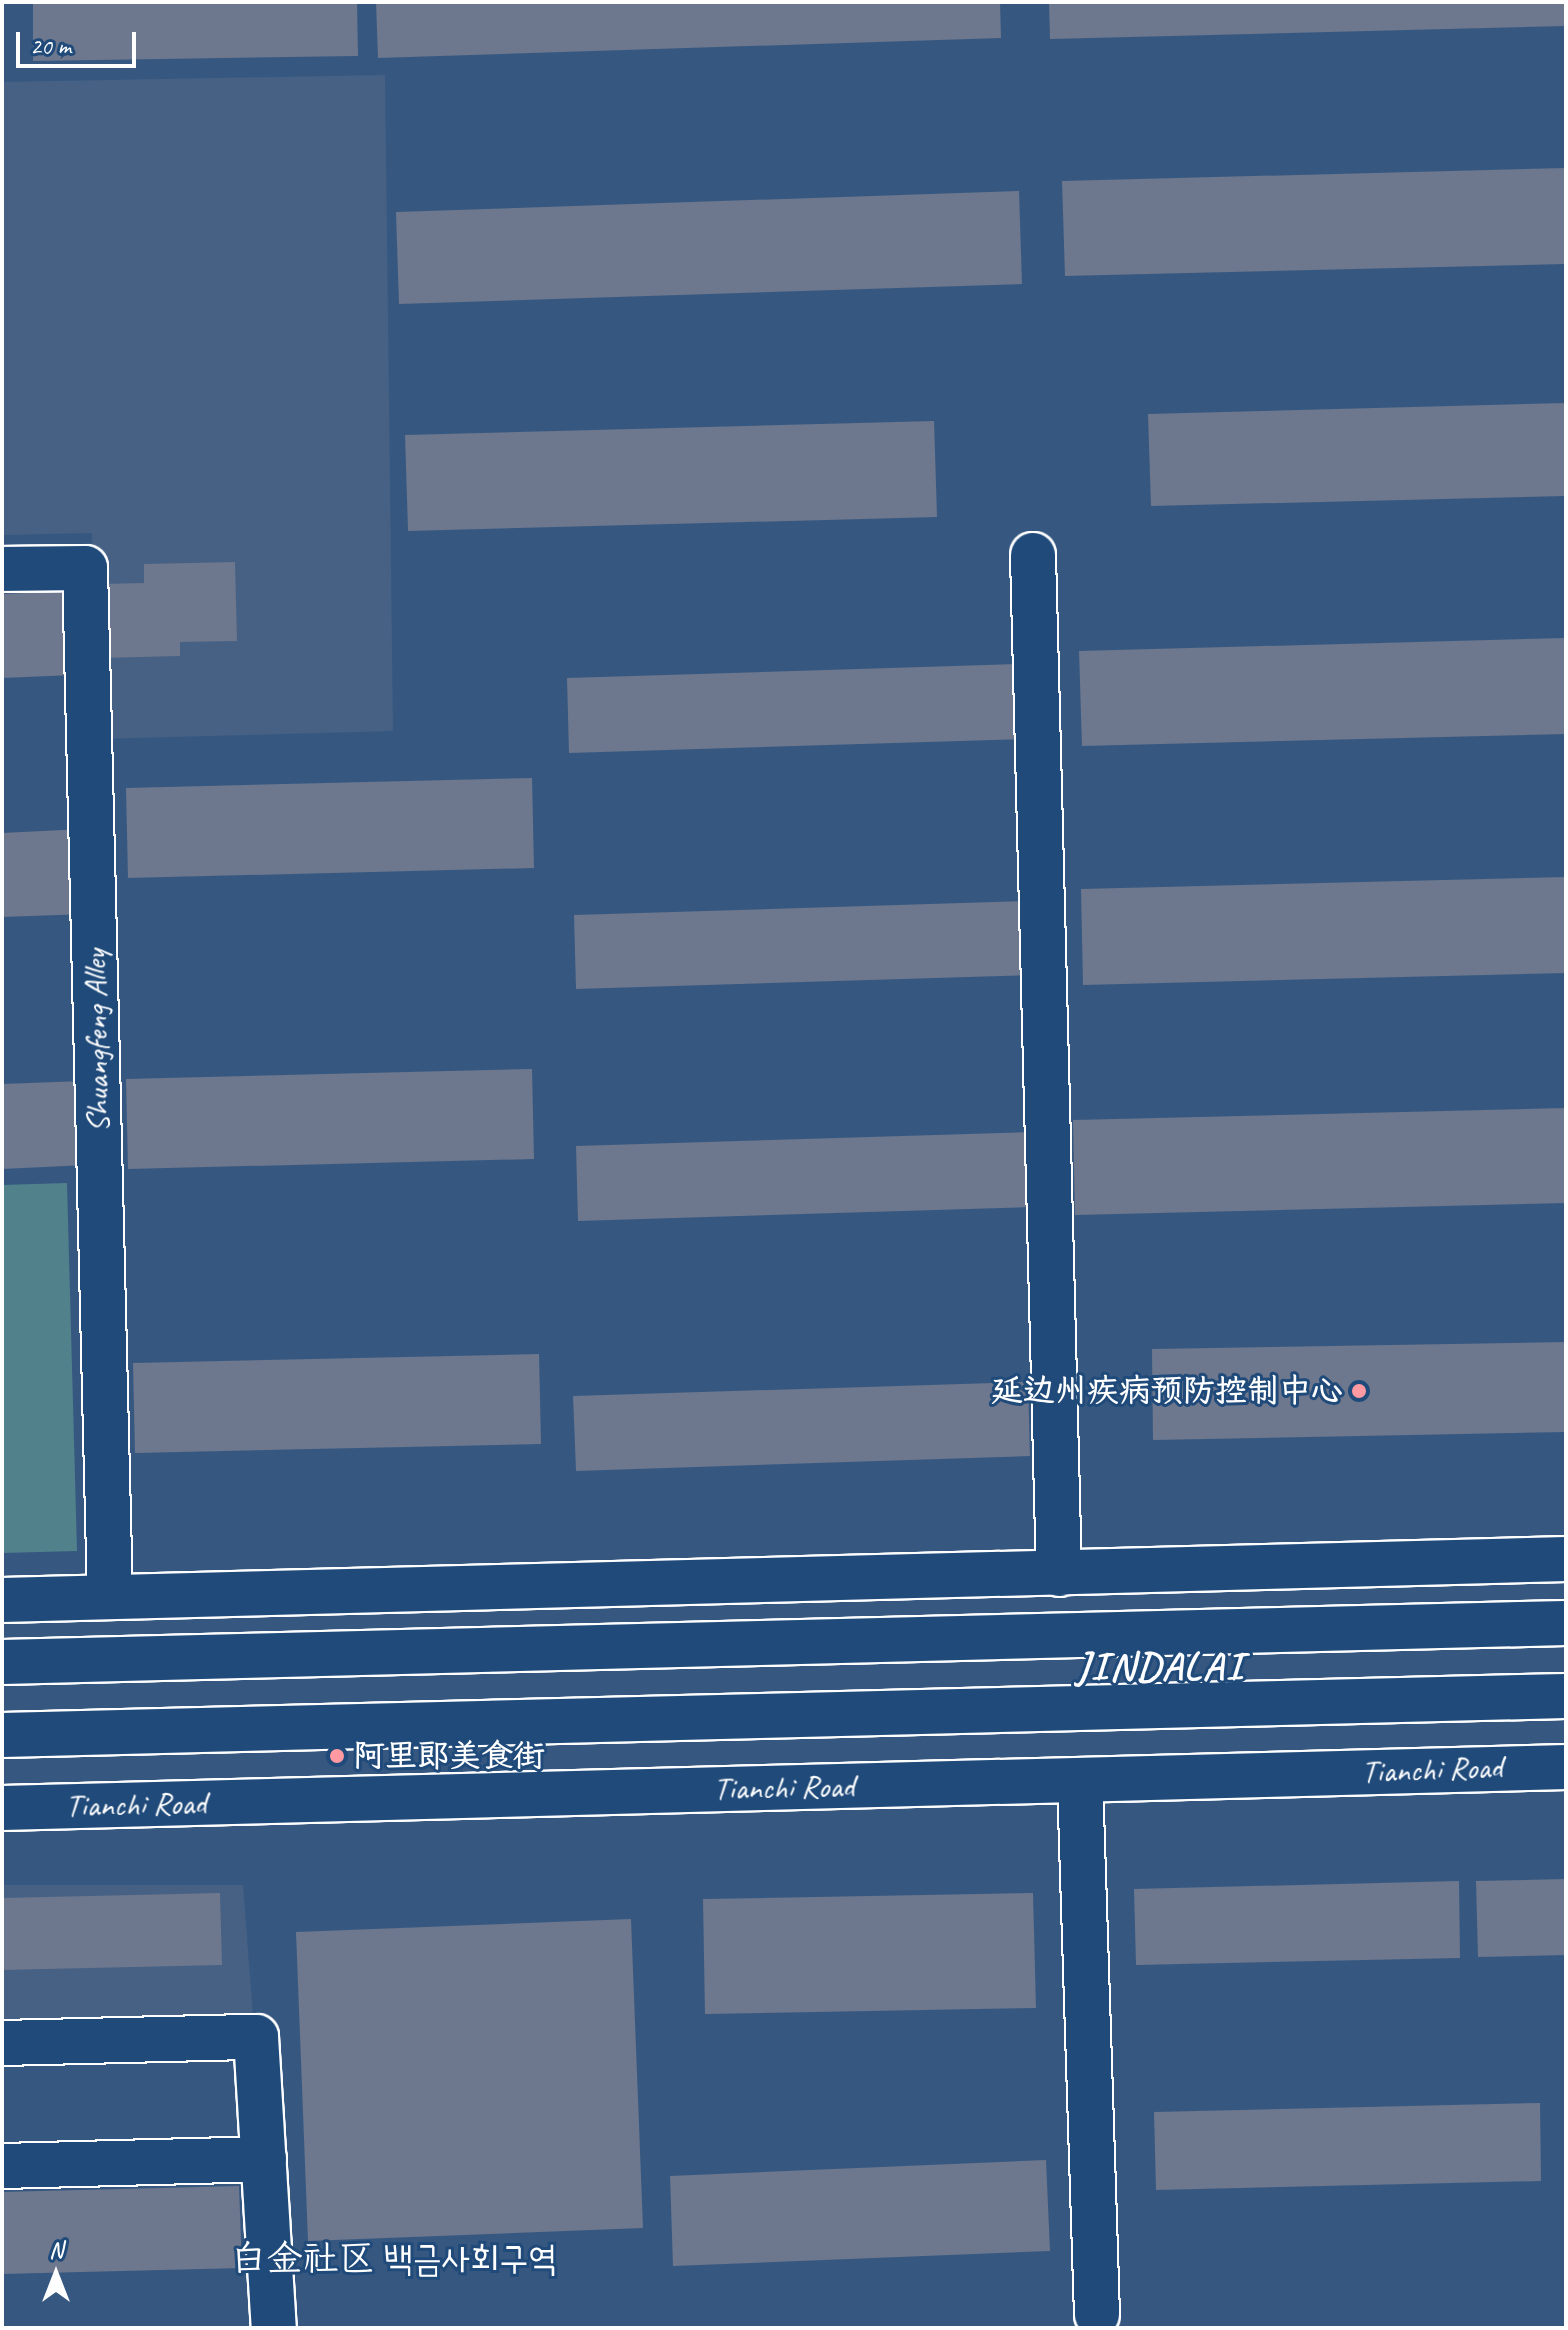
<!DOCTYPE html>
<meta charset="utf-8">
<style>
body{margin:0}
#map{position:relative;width:1568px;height:2330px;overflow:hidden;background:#365880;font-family:Caveat,"LXGW WenKai TC","Poor Story",sans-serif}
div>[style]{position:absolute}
.built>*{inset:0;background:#466184}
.green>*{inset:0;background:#51818b}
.building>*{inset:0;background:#6d778d}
.roads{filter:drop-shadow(2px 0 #fff) drop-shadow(-2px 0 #fff) drop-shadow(0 2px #fff) drop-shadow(0 -2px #fff)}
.minor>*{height:44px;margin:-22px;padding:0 22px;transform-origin:22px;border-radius:22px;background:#1f4a7a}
.major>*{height:44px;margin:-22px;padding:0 22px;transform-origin:22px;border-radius:22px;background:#1f4a7a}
.dots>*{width:22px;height:22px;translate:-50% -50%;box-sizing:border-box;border:4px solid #1f4a7a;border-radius:50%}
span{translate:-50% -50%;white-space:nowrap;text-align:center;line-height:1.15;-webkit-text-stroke:6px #1f4a7a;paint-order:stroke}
.street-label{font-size:32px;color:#fff}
.poi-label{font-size:32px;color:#fff;font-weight:700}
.right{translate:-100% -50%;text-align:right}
.left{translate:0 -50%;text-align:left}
.quarter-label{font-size:36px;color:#fff}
.district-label{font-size:40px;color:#fff;font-weight:700;letter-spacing:2px}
.frame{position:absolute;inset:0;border:4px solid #fff;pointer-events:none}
.north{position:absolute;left:16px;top:2234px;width:80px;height:80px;-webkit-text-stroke:6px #1f4a7a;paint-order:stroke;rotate:0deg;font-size:22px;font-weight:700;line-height:32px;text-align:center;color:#fff}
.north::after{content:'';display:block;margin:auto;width:28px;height:36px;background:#fff;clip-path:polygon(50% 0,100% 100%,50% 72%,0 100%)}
.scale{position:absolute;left:16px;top:32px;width:120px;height:36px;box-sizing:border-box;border:4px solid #fff;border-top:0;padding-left:10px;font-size:24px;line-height:28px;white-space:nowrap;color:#fff;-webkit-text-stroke:6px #1f4a7a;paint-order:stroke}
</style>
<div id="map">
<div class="built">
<div style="clip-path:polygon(385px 75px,393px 731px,97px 739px,92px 533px,2px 535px,2px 82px)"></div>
<div style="clip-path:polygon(2px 1885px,243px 1885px,253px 2016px,2px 2024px)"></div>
</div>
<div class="green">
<div style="clip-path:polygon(67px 1183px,77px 1551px,2px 1553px,2px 1185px)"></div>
</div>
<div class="building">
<div style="clip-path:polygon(33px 2px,357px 2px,358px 56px,33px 61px)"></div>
<div style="clip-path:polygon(376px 2px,1000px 2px,1001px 38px,378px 58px)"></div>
<div style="clip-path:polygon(1049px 2px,1566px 2px,1566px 26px,1050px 39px)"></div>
<div style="clip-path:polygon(1566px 168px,1566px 264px,1065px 276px,1062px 181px)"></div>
<div style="clip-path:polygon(1019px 191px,1022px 284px,399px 304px,396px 212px)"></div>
<div style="clip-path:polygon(1566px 403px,1566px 496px,1151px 506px,1148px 414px)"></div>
<div style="clip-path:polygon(934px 421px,937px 517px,408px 531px,405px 435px)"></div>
<div style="clip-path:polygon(235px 562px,237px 641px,180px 642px,180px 656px,102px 658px,100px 584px,144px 583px,144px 564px)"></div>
<div style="clip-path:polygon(70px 591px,73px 675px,2px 678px,2px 594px)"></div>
<div style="clip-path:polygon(1566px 638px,1566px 734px,1082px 746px,1079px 651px)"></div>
<div style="clip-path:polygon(1021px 664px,1024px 739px,569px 753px,567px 678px)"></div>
<div style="clip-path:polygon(532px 778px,534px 868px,128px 878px,126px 788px)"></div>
<div style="clip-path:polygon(83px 829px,87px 914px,2px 917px,2px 833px)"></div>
<div style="clip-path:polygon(1566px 877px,1566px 973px,1083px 985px,1081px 889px)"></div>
<div style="clip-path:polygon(1028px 901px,1031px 975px,576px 989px,574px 915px)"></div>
<div style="clip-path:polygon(532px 1069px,534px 1159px,128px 1169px,126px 1079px)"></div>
<div style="clip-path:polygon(83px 1081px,87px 1165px,2px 1169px,2px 1084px)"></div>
<div style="clip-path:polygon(1566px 1108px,1566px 1203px,1075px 1215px,1073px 1120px)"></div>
<div style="clip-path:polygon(1031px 1132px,1033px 1207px,578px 1221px,576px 1146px)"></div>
<div style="clip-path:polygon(1566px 1342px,1566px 1432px,1153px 1440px,1152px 1349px)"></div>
<div style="clip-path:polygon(539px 1354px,541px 1444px,135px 1453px,133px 1363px)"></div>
<div style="clip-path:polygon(1028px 1382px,1030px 1456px,576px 1471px,573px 1396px)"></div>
<div style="clip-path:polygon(1566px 1879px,1566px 1955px,1478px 1957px,1476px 1881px)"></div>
<div style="clip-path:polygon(1459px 1881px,1460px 1958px,1136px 1965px,1134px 1889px)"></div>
<div style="clip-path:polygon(220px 1893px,222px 1965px,2px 1970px,2px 1898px)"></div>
<div style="clip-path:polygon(1033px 1893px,1036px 2008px,705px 2014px,703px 1899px)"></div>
<div style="clip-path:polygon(631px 1919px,643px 2228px,308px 2241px,296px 1932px)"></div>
<div style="clip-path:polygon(1540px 2103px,1541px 2181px,1156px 2190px,1154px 2112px)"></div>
<div style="clip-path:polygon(1046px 2160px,1050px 2251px,673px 2266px,670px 2176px)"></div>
<div style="clip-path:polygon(239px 2186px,242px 2268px,2px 2274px,2px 2192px)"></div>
</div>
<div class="roads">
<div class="minor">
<div style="left:1033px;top:555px;width:1019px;rotate:88.54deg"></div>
<div style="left:2px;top:569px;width:83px;rotate:-0.7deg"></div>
<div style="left:85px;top:568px;width:1029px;rotate:88.61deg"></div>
<div style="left:2px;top:1600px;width:1565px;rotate:-1.5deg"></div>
<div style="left:1080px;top:1780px;width:535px;rotate:88.18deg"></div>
<div style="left:2px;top:1808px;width:1565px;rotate:-1.5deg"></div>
<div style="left:2px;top:2043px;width:254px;rotate:-1.4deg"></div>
<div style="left:256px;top:2037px;width:292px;rotate:86.5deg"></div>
<div style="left:2px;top:2166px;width:262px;rotate:-1.5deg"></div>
</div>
<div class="major">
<div style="left:2px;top:1662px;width:1564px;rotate:-1.43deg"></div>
<div style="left:2px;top:1735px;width:1564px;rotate:-1.43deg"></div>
</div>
</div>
<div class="dots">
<div style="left:1359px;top:1391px;background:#ff9aa2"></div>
<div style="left:337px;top:1756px;background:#ff9aa2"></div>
</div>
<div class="street-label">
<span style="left:97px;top:1041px;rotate:-91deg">Shuangfeng Alley</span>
<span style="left:1432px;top:1770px;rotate:-2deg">Tianchi Road</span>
<span style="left:784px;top:1788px;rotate:-1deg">Tianchi Road</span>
<span style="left:136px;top:1805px;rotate:-1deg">Tianchi Road</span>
</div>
<div class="poi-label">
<span class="right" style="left:1343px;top:1391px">延边州疾病预防控制中心</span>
<span class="left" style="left:353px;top:1756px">阿里郎美食街</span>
</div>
<div class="quarter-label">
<span style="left:394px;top:2259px">白金社区 백금사회구역</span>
</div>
<div class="district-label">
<span style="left:1160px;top:1666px">JINDALAI</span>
</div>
<div class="frame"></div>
<div class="north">N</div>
<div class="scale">20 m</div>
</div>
